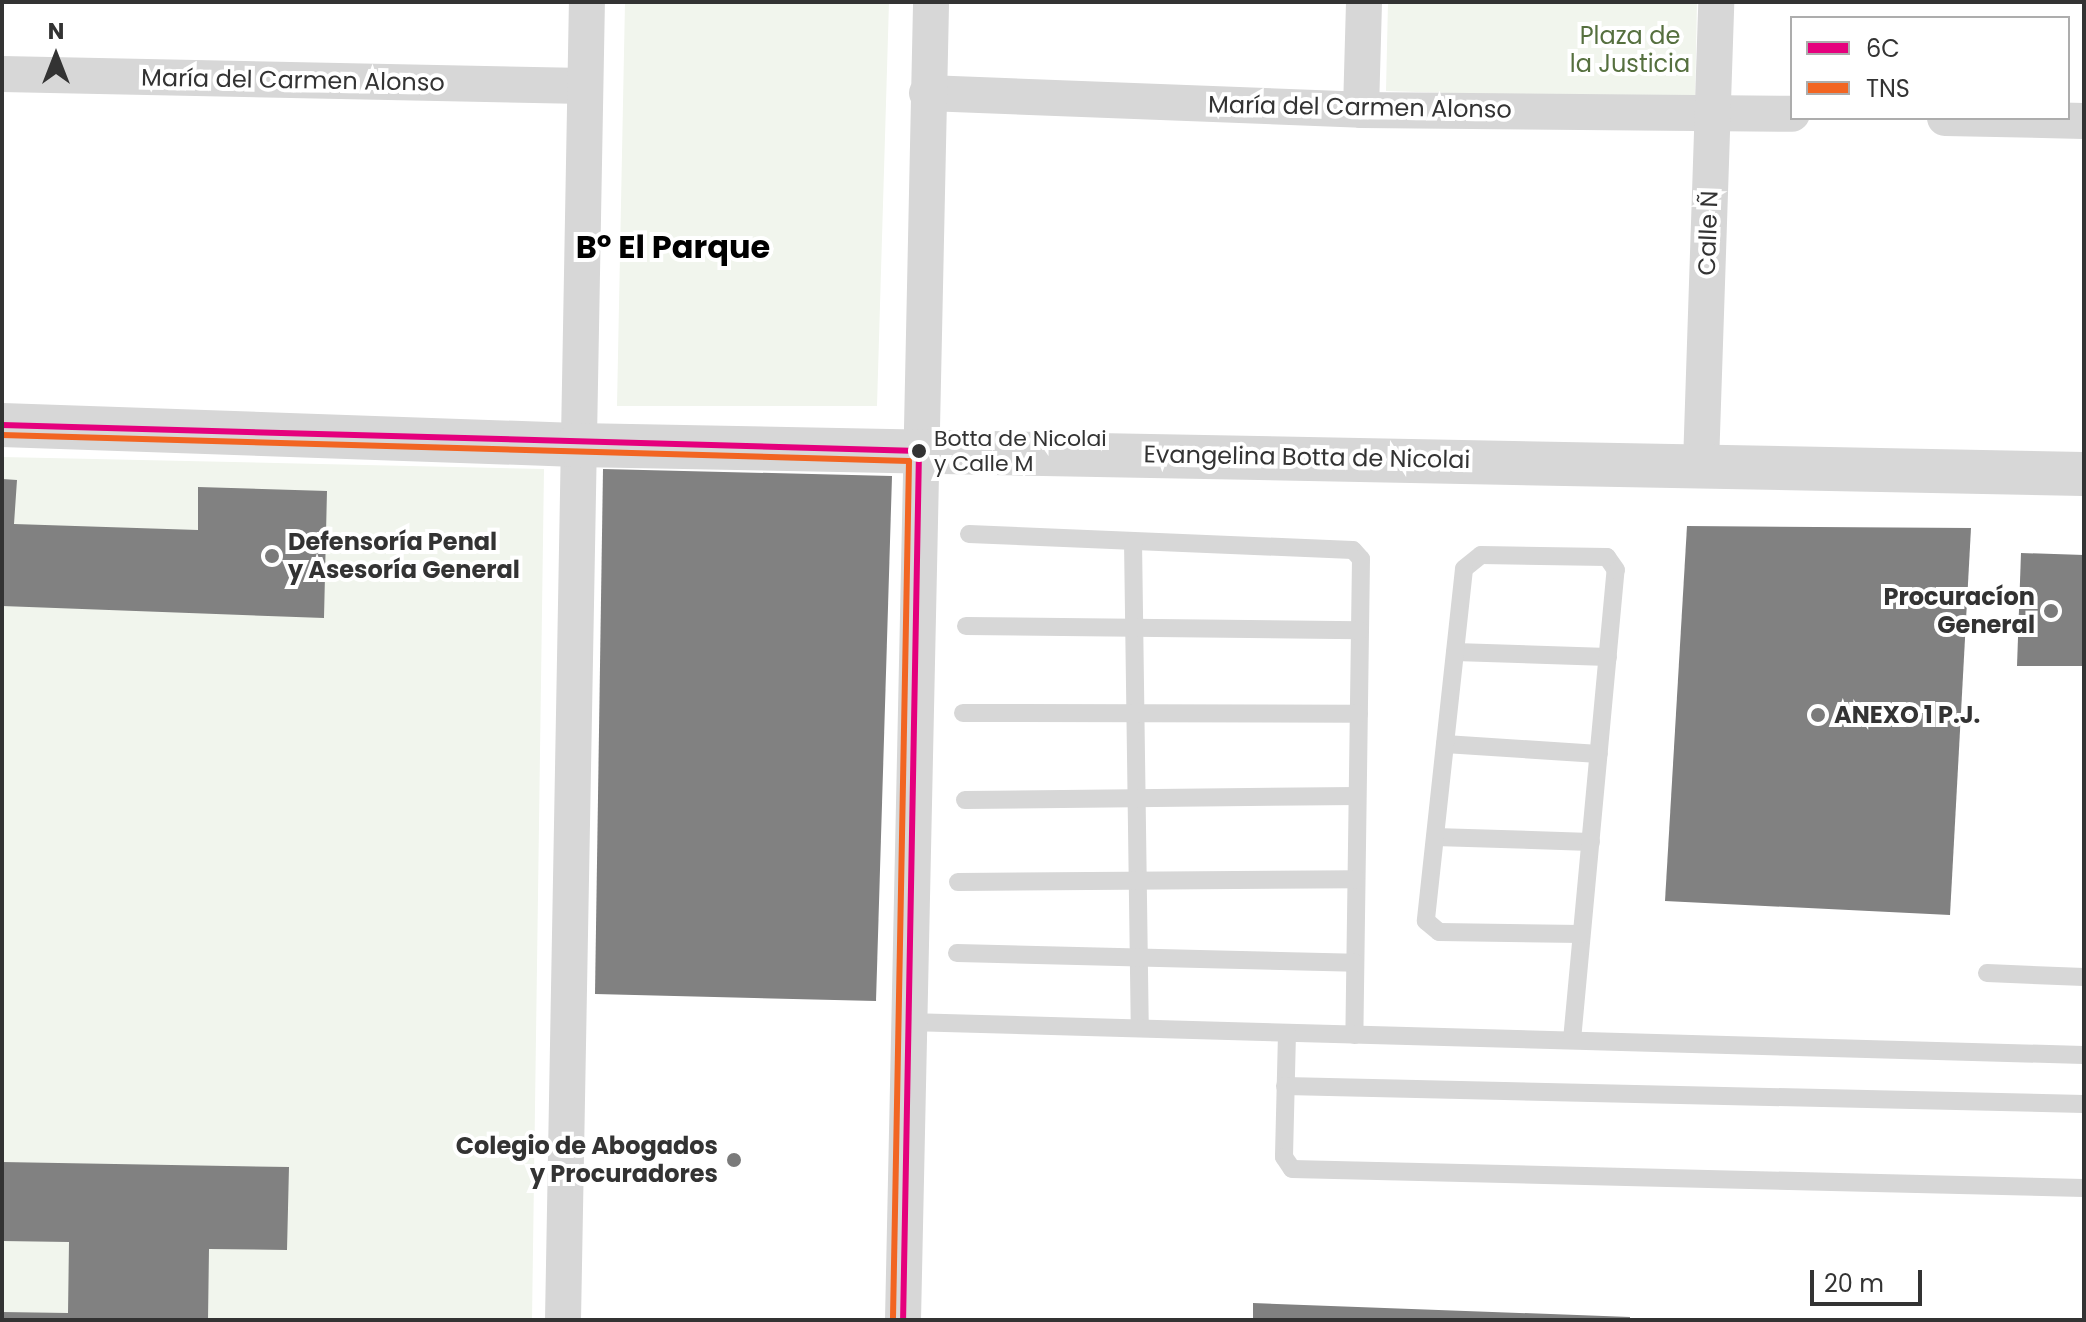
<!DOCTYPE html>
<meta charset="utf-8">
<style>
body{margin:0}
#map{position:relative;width:2086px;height:1322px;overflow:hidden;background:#fff;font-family:Poppins,sans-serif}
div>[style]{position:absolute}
.green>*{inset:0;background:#f1f5ed}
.building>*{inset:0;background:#818181}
.service>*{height:18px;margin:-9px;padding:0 9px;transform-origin:9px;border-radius:9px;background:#d7d7d7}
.minor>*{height:36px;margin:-18px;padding:0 18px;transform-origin:18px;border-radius:18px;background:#d7d7d7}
.tertiary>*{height:44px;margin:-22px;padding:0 22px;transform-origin:22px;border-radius:22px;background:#d7d7d7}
.bus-1>*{height:6px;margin:-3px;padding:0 3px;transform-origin:3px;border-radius:3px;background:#e5007d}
.bus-2>*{height:6px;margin:-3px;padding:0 3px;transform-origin:3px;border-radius:3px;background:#f26522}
.dots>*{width:22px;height:22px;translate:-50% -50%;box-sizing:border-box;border:4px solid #fff;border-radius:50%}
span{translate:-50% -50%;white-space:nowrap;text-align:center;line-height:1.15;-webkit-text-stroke:8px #fff;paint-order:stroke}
.bus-label{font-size:22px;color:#333}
.left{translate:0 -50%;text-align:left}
.park-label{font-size:24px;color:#56703f}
.street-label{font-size:24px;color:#333}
.poi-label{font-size:24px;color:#333;font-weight:700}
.right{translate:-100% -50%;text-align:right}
.district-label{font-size:32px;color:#000;font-weight:700}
.frame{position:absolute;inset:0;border:4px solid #333;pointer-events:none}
.legend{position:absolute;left:1790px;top:16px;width:280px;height:104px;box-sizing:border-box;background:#fff;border:2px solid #adadad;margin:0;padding:10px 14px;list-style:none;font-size:24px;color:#333}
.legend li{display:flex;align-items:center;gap:16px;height:40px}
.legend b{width:40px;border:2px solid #adadad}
.north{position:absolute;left:16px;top:16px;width:80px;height:80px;-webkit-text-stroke:6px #fff;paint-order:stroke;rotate:0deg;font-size:22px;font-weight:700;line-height:32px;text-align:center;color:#333}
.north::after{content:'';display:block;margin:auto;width:28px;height:36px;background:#333;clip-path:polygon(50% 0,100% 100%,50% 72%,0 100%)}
.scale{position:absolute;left:1810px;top:1270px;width:112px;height:36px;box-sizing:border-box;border:4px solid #333;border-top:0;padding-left:10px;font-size:24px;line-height:28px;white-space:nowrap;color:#333;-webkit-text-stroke:6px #fff;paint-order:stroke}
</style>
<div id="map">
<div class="green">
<div style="clip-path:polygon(625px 2px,889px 2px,877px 406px,617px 406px)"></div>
<div style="clip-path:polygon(1388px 2px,1697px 2px,1695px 101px,1386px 91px)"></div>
<div style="clip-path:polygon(2px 457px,544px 469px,532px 1320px,2px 1320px)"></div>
</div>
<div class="building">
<div style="clip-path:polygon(603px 469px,892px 476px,876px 1001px,595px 994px)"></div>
<div style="clip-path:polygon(2px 479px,17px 480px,14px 524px,198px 530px,198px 487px,327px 491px,324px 618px,2px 606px)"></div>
<div style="clip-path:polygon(1687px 526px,1971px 528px,1950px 915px,1665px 901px)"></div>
<div style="clip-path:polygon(2021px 553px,2084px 555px,2084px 666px,2017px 666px)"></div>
<div style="clip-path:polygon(2px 1162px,289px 1167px,287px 1250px,209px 1249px,208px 1320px,2px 1320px,2px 1312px,68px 1313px,69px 1242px,2px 1241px)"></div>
<div style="clip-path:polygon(1253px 1303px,1630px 1317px,1630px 1320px,1253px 1320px)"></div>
</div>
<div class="service">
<div style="left:969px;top:534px;width:384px;rotate:2.4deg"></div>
<div style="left:1353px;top:550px;width:12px;rotate:48deg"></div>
<div style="left:1361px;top:559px;width:476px;rotate:90.8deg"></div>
<div style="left:1133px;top:541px;width:487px;rotate:89.2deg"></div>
<div style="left:966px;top:626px;width:394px;rotate:0.6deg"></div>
<div style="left:1455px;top:652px;width:153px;rotate:1.9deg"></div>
<div style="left:963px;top:713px;width:396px;rotate:0.1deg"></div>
<div style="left:1445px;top:744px;width:154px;rotate:3.7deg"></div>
<div style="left:965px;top:800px;width:392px;rotate:-0.6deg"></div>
<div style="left:1435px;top:837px;width:156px;rotate:1.8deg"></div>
<div style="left:958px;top:882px;width:398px;rotate:-0.4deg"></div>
<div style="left:957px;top:953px;width:398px;rotate:1.4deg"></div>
<div style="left:1987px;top:973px;width:97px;rotate:2.4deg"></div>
<div style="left:908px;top:1022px;width:1176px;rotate:1.61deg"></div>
<div style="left:1287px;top:1033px;width:124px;rotate:91.4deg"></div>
<div style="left:1284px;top:1157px;width:14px;rotate:56deg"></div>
<div style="left:1292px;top:1169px;width:792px;rotate:1.37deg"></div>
<div style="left:1572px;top:1040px;width:472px;rotate:-84.7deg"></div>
<div style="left:1616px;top:570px;width:16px;rotate:-125deg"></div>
<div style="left:1607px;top:557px;width:126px;rotate:-179.1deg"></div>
<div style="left:1481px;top:555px;width:22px;rotate:141deg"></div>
<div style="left:1464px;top:569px;width:354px;rotate:96.2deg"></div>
<div style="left:1426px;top:921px;width:17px;rotate:40deg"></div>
<div style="left:1439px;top:932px;width:142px;rotate:0.8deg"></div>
<div style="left:1285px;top:1086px;width:799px;rotate:1.29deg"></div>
</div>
<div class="minor">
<div style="left:2px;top:74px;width:583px;rotate:1.18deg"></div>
<div style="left:927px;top:93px;width:434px;rotate:2.2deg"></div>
<div style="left:1361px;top:110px;width:431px;rotate:0.5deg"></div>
<div style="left:1361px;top:110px;width:108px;rotate:-88.4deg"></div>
<div style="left:1945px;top:118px;width:139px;rotate:1.2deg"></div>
<div style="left:1701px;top:464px;width:462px;rotate:-88.1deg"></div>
<div style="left:563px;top:1320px;width:1318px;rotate:-88.96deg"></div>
<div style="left:903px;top:1320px;width:1318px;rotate:-88.78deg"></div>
</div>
<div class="tertiary">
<div style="left:2px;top:425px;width:575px;rotate:1.99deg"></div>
<div style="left:577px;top:445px;width:1507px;rotate:1.1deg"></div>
</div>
<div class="bus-1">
<div style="left:2px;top:425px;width:917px;rotate:1.62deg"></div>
<div style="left:919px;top:451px;width:869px;rotate:91.05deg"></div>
</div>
<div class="bus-2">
<div style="left:2px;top:435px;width:907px;rotate:1.64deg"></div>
<div style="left:909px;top:461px;width:859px;rotate:91.07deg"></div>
</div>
<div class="dots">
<div style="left:919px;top:451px;background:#333"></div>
<div style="left:272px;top:556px;background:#7a7a7a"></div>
<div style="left:2051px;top:611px;background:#7a7a7a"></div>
<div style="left:1818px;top:715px;background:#7a7a7a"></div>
<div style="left:734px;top:1160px;background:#7a7a7a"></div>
</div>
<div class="bus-label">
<span class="left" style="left:934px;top:451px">Botta de Nicolai<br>y Calle M</span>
</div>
<div class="park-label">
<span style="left:1630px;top:50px">Plaza de<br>la Justicia</span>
</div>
<div class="street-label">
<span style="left:293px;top:80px;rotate:1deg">María del Carmen Alonso</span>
<span style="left:1360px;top:107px;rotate:1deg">María del Carmen Alonso</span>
<span style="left:1708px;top:233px;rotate:-88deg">Calle Ñ</span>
<span style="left:1307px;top:457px;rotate:1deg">Evangelina Botta de Nicolai</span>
</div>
<div class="poi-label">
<span class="left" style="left:288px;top:556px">Defensoría Penal<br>y Asesoría General</span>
<span class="right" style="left:2035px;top:611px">Procuracíon<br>General</span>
<span class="left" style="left:1834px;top:715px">ANEXO 1 P.J.</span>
<span class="right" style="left:718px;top:1160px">Colegio de Abogados<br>y Procuradores</span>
</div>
<div class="district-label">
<span style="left:673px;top:247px">Bº El Parque</span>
</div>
<div class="frame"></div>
<ul class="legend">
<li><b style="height:10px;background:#e5007d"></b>6C</li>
<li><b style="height:10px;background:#f26522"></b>TNS</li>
</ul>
<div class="north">N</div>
<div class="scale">20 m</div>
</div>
